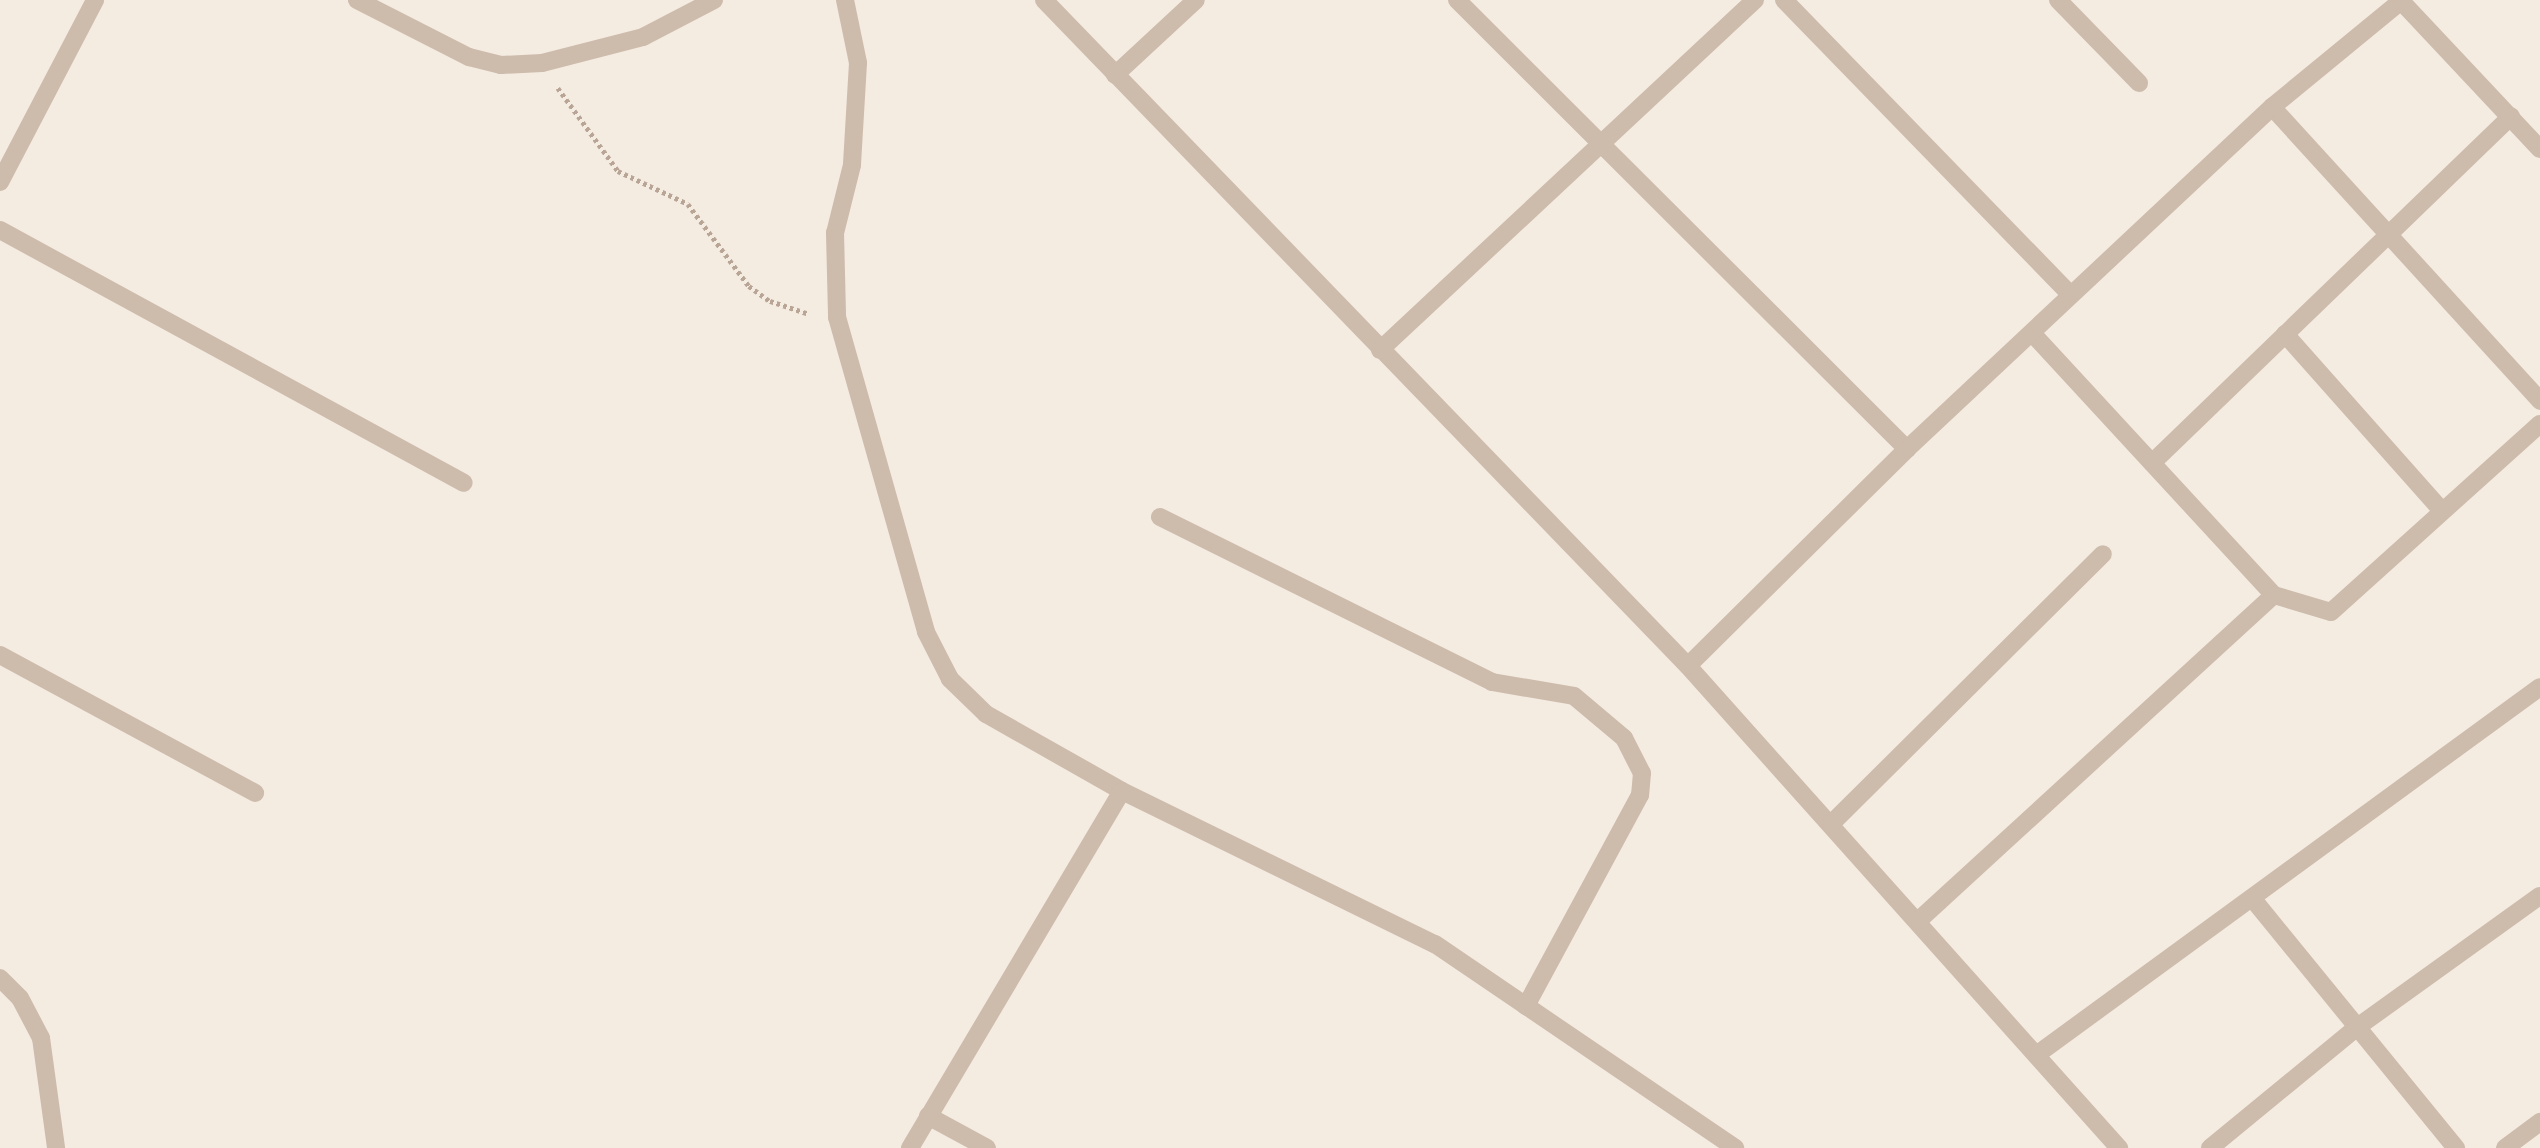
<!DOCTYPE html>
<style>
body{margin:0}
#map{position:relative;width:2540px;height:1148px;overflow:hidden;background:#f4ebe1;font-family:"Noto Sans",sans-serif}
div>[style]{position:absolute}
.path>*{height:4.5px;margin-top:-2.25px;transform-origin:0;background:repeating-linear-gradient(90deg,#b9a596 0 3.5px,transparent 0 7px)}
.lane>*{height:18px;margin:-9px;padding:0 9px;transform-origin:9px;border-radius:9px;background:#cdbbac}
.street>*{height:18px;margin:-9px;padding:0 9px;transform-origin:9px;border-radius:9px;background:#cdbbac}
span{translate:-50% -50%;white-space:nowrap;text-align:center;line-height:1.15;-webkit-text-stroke:5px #fbf5ee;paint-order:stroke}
</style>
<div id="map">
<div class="path">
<div style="left:558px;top:88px;width:102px;rotate:54.1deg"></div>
<div style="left:618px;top:171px;width:77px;rotate:25.2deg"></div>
<div style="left:688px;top:204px;width:102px;rotate:53.4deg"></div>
<div style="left:749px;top:286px;width:26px;rotate:36deg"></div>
<div style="left:770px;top:301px;width:41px;rotate:18.4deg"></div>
</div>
<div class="lane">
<div style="left:0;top:655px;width:290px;rotate:28.4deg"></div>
<div style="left:0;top:978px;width:28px;rotate:45deg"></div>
<div style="left:20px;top:998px;width:45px;rotate:62.3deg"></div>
<div style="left:41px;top:1038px;width:111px;rotate:82.2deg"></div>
</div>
<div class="street">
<div style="left:357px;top:0;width:126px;rotate:27deg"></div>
<div style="left:469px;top:57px;width:33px;rotate:14deg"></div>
<div style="left:501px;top:65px;width:41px;rotate:-2.8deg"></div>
<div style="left:542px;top:63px;width:104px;rotate:-14.4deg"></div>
<div style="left:643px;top:37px;width:80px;rotate:-27.5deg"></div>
<div style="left:845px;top:0;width:64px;rotate:78.3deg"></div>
<div style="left:858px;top:63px;width:102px;rotate:93.4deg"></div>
<div style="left:852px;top:165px;width:70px;rotate:104deg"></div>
<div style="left:835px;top:233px;width:84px;rotate:88.6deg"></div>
<div style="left:837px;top:317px;width:327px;rotate:74.2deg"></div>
<div style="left:926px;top:632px;width:53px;rotate:62.9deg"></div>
<div style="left:950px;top:679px;width:50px;rotate:44.2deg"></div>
<div style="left:986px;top:714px;width:156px;rotate:29.5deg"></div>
<div style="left:1044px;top:0;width:926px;rotate:45.96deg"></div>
<div style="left:1688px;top:666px;width:647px;rotate:48.2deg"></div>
<div style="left:1457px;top:0;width:636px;rotate:44.94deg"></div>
<div style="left:1907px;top:449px;width:308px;rotate:135.3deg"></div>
<div style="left:1784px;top:0;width:410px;rotate:45.8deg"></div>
<div style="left:2058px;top:0;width:116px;rotate:45.7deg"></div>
<div style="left:1115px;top:75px;width:110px;rotate:-42.8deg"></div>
<div style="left:2272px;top:107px;width:398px;rotate:47.6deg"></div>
<div style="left:0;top:182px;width:205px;rotate:-62.4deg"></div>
<div style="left:0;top:230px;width:528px;rotate:28.6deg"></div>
<div style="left:2032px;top:333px;width:357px;rotate:47.3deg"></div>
<div style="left:2285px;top:334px;width:237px;rotate:48.4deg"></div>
<div style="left:1380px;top:350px;width:513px;rotate:-43.03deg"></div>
<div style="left:1907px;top:449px;width:500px;rotate:-43.14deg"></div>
<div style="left:2272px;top:107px;width:167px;rotate:-39.4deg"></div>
<div style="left:2401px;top:1px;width:203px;rotate:46.8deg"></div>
<div style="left:2152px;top:463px;width:499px;rotate:-44deg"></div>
<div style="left:1160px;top:517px;width:371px;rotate:26.4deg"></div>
<div style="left:1492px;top:682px;width:83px;rotate:9.7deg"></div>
<div style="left:1574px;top:696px;width:65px;rotate:40deg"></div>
<div style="left:1624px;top:738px;width:39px;rotate:63deg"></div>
<div style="left:1642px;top:773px;width:22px;rotate:95deg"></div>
<div style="left:1640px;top:795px;width:240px;rotate:118.4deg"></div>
<div style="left:1831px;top:824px;width:383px;rotate:-44.8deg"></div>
<div style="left:2252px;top:898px;width:323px;rotate:50.8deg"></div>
<div style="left:1919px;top:920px;width:481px;rotate:-42.5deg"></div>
<div style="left:2274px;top:595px;width:59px;rotate:16.6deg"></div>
<div style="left:2331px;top:612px;width:281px;rotate:-42deg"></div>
<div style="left:2039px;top:1053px;width:620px;rotate:-36.15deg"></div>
<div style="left:928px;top:1116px;width:67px;rotate:28.5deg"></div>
<div style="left:910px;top:1148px;width:415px;rotate:-59.3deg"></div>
<div style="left:1122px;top:791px;width:348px;rotate:26.1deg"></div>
<div style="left:1435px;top:944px;width:363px;rotate:34.2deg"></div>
<div style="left:2210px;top:1148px;width:189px;rotate:-39.4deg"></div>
<div style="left:2356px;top:1028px;width:226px;rotate:-35.7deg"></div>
<div style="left:2505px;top:1148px;width:44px;rotate:-36.6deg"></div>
</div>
</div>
